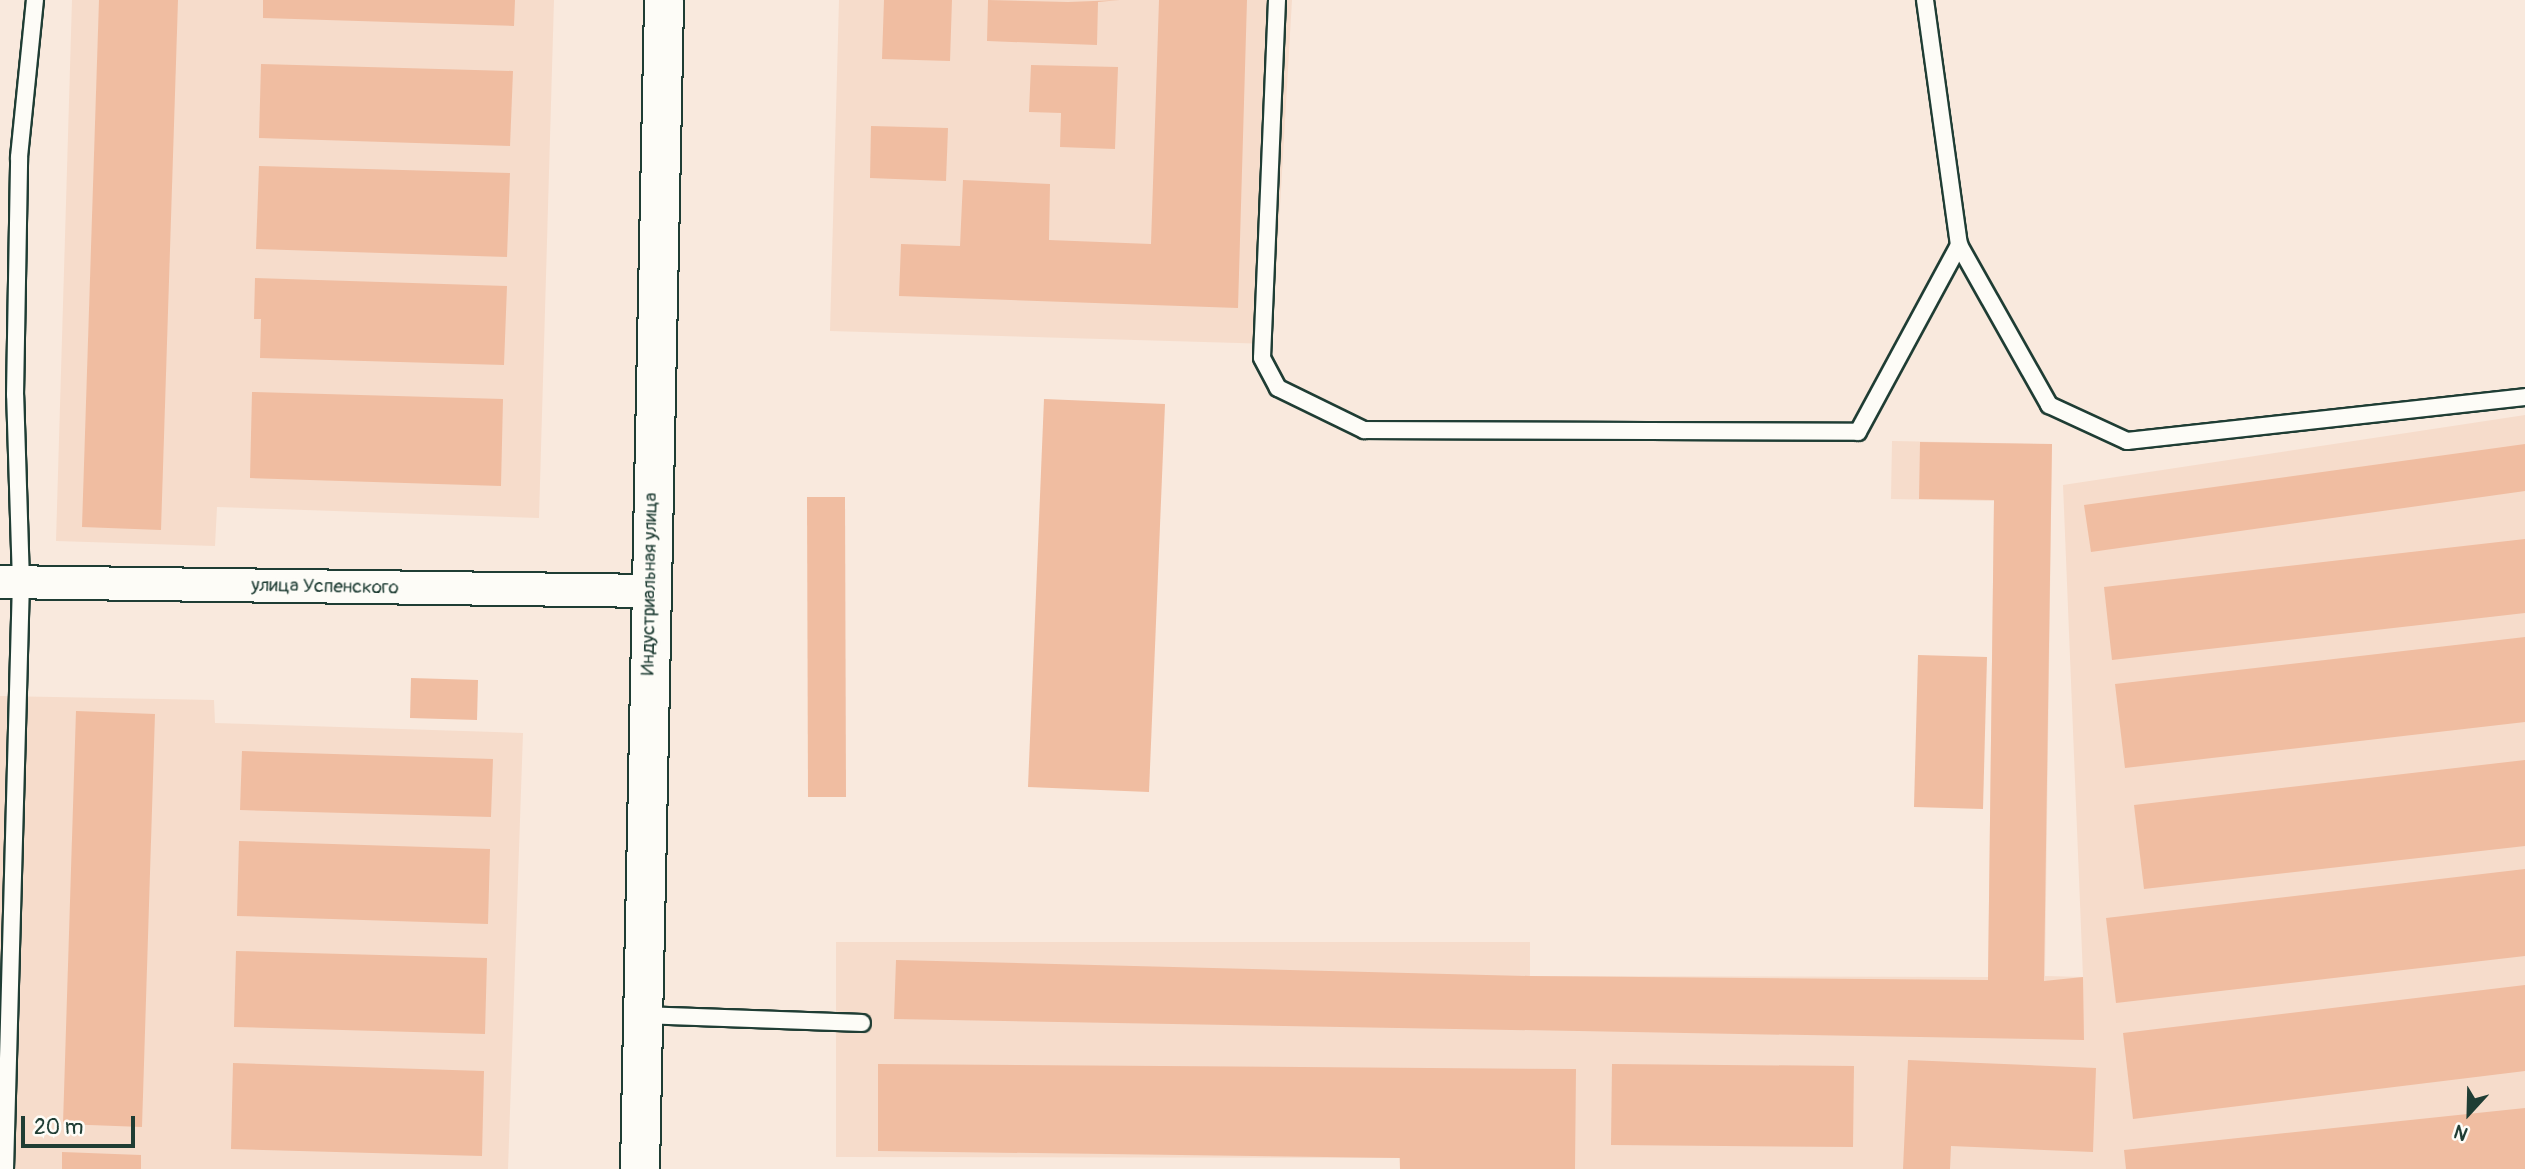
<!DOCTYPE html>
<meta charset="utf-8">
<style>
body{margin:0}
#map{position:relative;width:2525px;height:1169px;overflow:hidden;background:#f9e9dd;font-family:Pangolin,sans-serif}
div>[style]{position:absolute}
.built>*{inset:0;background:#f6dccb}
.building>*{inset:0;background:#f0bda1}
.roads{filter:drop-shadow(2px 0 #1f3d34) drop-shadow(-2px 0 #1f3d34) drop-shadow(0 2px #1f3d34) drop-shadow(0 -2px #1f3d34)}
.service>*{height:16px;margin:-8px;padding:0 8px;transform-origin:8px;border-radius:8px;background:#fdfcf7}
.minor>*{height:32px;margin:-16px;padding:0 16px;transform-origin:16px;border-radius:16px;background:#fdfcf7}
.tertiary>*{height:38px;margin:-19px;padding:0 19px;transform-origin:19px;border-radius:19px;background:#fdfcf7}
span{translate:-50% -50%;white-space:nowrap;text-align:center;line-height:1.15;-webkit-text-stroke:5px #fdfcf7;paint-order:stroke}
.street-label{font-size:19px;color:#1f3d34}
.north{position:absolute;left:2434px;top:1078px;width:70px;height:70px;-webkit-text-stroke:5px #fdfcf7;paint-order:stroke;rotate:202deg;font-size:19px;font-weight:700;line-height:28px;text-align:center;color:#1f3d34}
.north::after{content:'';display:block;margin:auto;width:24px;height:32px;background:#1f3d34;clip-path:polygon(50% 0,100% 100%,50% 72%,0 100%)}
.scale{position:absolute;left:21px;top:1116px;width:114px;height:32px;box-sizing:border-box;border:4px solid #1f3d34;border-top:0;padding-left:9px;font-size:21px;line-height:24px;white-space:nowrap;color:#1f3d34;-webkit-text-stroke:5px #fdfcf7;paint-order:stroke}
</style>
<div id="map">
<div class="built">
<div style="clip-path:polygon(72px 0,554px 0,539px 518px,217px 507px,215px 546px,56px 541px)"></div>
<div style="clip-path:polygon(839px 0,1292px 0,1272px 344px,830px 331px)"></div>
<div style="clip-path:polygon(2525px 415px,2525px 1169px,1400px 1169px,1399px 1158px,836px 1157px,836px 942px,1530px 942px,1530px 976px,1988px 977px,1994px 501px,1891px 499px,1892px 441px,2052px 444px,2045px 976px,2083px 977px,2063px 485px)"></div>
<div style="clip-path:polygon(0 696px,214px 700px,215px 723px,523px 733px,508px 1169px,0 1169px)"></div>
</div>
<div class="building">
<div style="clip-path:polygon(99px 0,178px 0,161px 530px,82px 527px)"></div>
<div style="clip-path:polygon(263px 0,515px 0,514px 26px,263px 18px)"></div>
<div style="clip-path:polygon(884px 0,952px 0,950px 61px,882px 59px)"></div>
<div style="clip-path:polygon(988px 0,1068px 2px,1120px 0,1098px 2px,1097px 45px,987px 41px)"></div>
<div style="clip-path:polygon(1159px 0,1247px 0,1238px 308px,899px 296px,901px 244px,960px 246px,963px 180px,1050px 184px,1049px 240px,1151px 244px)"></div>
<div style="clip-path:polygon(261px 64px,513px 71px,510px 146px,259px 138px)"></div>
<div style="clip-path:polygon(1031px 65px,1118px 67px,1115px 149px,1060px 147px,1061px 113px,1029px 112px)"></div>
<div style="clip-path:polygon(871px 126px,948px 128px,946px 181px,870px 178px)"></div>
<div style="clip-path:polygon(259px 166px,510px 173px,507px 257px,256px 249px)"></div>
<div style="clip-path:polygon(255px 278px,507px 286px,504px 365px,260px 358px,261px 319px,254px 319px)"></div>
<div style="clip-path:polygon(252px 392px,503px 399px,501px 486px,250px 478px)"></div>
<div style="clip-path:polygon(1044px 399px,1165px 404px,1149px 792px,1028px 787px)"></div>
<div style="clip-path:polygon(1920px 442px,2052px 444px,2044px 981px,2083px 977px,2084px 1040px,894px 1019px,896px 960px,1530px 976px,1988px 980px,1994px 500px,1919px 499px)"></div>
<div style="clip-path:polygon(2525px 444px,2525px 491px,2091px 552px,2084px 505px)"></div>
<div style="clip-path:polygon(807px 497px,845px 497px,846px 797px,808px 797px)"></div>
<div style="clip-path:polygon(2525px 539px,2525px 613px,2112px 660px,2104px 587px)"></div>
<div style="clip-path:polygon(2525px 637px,2525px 722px,2125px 768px,2115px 684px)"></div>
<div style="clip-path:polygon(1918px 655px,1987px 657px,1983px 809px,1914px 807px)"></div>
<div style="clip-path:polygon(411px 678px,478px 680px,477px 720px,410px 718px)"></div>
<div style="clip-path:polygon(76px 711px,155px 714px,142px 1127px,63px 1124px)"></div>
<div style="clip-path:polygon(242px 751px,493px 759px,491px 817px,240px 810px)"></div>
<div style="clip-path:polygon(2525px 760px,2525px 846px,2144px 889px,2134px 805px)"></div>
<div style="clip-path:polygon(239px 841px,490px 849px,488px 924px,237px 916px)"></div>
<div style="clip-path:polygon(2525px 869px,2525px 956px,2116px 1003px,2106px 918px)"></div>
<div style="clip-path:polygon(236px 951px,487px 958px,485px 1034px,234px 1027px)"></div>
<div style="clip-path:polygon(2525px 985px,2525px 1071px,2133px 1119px,2123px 1033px)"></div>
<div style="clip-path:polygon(1908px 1060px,2096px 1068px,2093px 1152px,1951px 1146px,1950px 1169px,1903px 1169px)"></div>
<div style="clip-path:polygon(233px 1063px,484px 1071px,482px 1156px,231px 1149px)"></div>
<div style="clip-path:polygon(878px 1064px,1576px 1069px,1575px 1169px,1400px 1169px,1400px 1158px,878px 1151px)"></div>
<div style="clip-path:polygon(1612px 1064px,1854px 1066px,1853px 1147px,1611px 1145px)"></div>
<div style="clip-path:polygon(2525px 1108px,2525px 1169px,2126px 1169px,2124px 1150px)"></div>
<div style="clip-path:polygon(62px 1152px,141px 1155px,141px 1169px,62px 1169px)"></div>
</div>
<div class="roads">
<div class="service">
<div style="left:1277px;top:0;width:358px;rotate:92.4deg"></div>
<div style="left:1262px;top:358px;width:34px;rotate:62deg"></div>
<div style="left:1278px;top:388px;width:96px;rotate:26deg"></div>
<div style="left:1364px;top:430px;width:494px;rotate:0.2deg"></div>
<div style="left:1858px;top:432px;width:213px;rotate:-61.6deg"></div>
<div style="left:1925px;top:0;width:247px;rotate:82.1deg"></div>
<div style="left:1959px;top:245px;width:184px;rotate:60.6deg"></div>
<div style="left:2049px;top:405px;width:86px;rotate:24.8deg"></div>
<div style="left:2127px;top:441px;width:400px;rotate:-6.3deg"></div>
<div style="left:642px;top:1015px;width:220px;rotate:2.1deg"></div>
<div style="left:5px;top:1169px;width:587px;rotate:-88.44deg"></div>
<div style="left:21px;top:582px;width:187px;rotate:-91.8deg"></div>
<div style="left:15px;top:395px;width:238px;rotate:-89deg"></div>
<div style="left:19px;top:157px;width:158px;rotate:-84.2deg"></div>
</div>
<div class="minor">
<div style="left:0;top:582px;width:649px;rotate:0.79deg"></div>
</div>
<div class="tertiary">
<div style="left:640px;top:1169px;width:1169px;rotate:-88.82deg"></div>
</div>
</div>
<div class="street-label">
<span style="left:650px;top:584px;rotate:-89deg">Индустриальная улица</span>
<span style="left:325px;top:587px;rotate:1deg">улица Успенского</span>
</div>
<div class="north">N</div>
<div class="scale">20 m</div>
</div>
